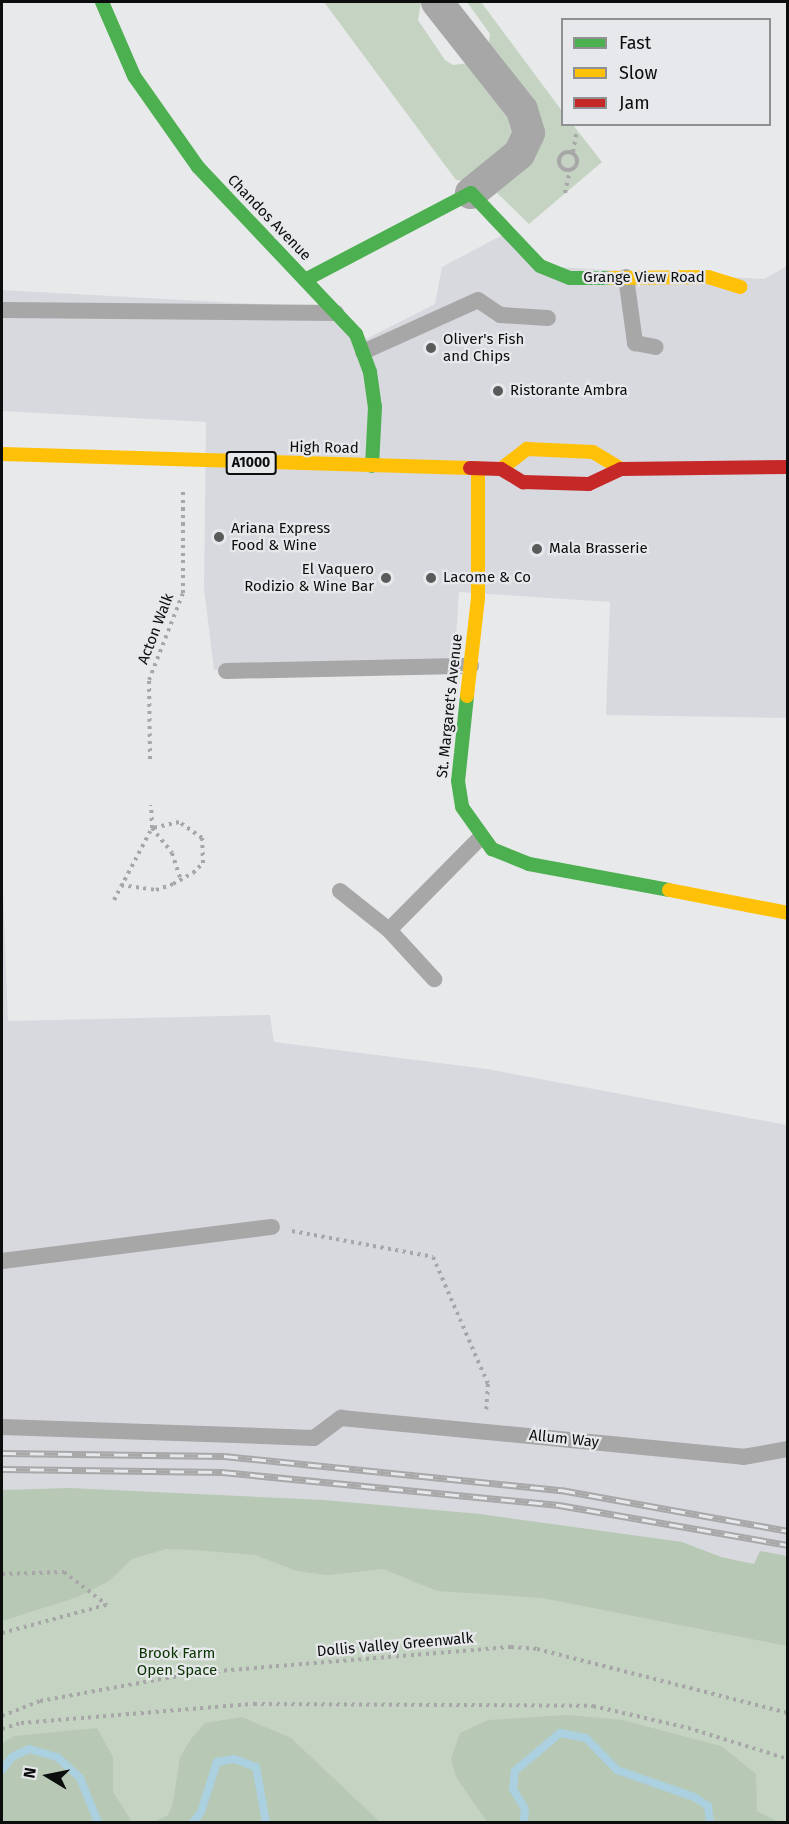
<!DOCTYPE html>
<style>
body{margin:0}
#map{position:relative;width:789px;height:1824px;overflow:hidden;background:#e8e9ea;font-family:"Fira Sans",sans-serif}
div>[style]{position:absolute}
.built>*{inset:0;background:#d8d9df}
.green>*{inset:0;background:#c5d4c2}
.forest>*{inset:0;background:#b7c8b4}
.stream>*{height:8px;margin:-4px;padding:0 4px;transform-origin:4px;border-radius:4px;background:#abd0df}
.path>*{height:4px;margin-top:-2px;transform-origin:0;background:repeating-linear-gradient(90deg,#a7a7a8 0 3px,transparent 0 7.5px)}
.path>.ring{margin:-2px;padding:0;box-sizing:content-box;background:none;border:4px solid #a7a7a8;border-radius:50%}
.lane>*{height:16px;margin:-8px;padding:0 8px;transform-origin:8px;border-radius:8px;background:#a7a7a7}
.street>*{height:32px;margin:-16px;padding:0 16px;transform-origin:16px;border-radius:16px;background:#a7a7a7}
.fast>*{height:14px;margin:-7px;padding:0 7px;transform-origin:7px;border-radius:7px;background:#4caf50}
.slow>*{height:14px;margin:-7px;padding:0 7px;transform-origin:7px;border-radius:7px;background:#ffc107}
.jam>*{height:14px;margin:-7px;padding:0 7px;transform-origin:7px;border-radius:7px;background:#c62828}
.rail>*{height:7px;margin-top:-3.5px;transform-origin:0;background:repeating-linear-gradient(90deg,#e7e8eb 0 14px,#a8a8a9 0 28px);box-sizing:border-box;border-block:2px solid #a8a8a9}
.dots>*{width:16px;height:16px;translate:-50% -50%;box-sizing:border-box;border:3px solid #e7e8eb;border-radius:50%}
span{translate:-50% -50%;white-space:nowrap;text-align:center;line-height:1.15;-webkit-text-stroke:4.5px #e7e8eb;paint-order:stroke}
.shield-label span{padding:2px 4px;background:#e7e8eb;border:2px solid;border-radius:4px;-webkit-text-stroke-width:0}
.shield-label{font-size:14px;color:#0c0d0d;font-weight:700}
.street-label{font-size:15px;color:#0c0d0d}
.poi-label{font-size:15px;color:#0c0d0d}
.left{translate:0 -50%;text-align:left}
.right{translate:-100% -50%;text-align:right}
.park-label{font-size:15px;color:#093300}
.frame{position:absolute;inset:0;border:3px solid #0c0d0d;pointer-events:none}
.legend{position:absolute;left:561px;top:18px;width:210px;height:108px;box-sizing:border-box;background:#e7e8eb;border:2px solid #8f9092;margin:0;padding:8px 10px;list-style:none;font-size:18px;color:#0c0d0d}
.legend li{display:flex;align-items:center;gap:12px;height:30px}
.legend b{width:30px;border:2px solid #8f9092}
.north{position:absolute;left:18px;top:1746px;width:60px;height:60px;-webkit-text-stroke:4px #e7e8eb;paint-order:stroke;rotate:280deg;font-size:16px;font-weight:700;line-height:24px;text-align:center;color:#0c0d0d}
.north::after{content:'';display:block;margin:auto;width:21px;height:27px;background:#0c0d0d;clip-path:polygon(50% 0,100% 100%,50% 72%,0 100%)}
</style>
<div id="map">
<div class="built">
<div style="clip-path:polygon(508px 232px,540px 266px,764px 279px,787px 266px,787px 718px,606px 715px,610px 602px,459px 592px,454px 667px,214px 670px,204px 588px,206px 422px,2px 411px,2px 290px,331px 308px,360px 342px,435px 304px,442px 267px)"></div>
<div style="clip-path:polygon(2px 862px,8px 1021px,270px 1015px,274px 1042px,487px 1069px,787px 1125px,787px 1573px,2px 1494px)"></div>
</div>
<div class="green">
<div style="clip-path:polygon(324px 2px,421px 2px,418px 20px,445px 60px,453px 65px,469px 63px,514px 119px,517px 135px,468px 181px,456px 180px)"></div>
<div style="clip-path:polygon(467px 2px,481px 2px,562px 111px,562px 124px,573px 125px,602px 162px,529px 224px,493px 189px,526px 163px,488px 50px,490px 34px)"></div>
<div style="clip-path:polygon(2px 1495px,787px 1573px,787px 1822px,2px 1822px)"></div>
</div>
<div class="forest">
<div style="clip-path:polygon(70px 1488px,324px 1500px,480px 1514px,682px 1542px,721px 1557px,754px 1564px,760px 1551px,787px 1556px,787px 1646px,542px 1598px,437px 1591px,383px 1569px,327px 1575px,297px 1571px,255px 1555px,193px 1550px,166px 1549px,132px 1559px,109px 1581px,78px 1597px,2px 1621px,2px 1490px)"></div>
<div style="clip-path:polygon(568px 1715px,622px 1720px,721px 1746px,756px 1774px,757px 1811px,778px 1822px,487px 1822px,456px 1777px,451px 1759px,460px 1733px,488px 1720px)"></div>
<div style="clip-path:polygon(242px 1717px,291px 1738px,380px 1822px,154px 1822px,168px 1815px,173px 1803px,180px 1757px,191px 1739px,205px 1723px)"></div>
<div style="clip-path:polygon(97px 1728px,113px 1757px,113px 1792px,132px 1822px,2px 1822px,2px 1743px,14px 1736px)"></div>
</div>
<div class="stream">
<div style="left:2px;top:1770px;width:16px;rotate:-52deg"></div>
<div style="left:12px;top:1757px;width:19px;rotate:-25deg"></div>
<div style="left:29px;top:1749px;width:29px;rotate:16deg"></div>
<div style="left:57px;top:1757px;width:31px;rotate:42deg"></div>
<div style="left:80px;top:1778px;width:48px;rotate:67.8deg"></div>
<div style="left:193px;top:1822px;width:13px;rotate:-51deg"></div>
<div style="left:201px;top:1812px;width:52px;rotate:-72.3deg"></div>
<div style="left:217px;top:1762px;width:17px;rotate:-10deg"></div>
<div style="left:234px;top:1759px;width:23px;rotate:20deg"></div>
<div style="left:256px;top:1767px;width:56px;rotate:79.7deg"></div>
<div style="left:524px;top:1822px;width:13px;rotate:-86deg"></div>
<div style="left:525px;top:1809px;width:23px;rotate:-121deg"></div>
<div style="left:513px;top:1789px;width:18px;rotate:-84deg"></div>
<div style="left:515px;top:1771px;width:59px;rotate:-40.2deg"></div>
<div style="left:560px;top:1733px;width:26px;rotate:11deg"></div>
<div style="left:586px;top:1738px;width:45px;rotate:45.9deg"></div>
<div style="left:617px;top:1770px;width:82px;rotate:19.3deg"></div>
<div style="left:694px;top:1797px;width:17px;rotate:33deg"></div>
<div style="left:708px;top:1806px;width:16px;rotate:83deg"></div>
</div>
<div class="path">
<div class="ring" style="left:559px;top:152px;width:14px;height:14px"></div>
<div style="left:573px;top:152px;width:22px;rotate:-80deg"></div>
<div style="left:565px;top:193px;width:24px;rotate:-78deg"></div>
<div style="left:150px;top:759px;width:79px;rotate:-90.7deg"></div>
<div style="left:149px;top:680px;width:93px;rotate:-68.7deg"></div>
<div style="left:183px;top:593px;width:105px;rotate:-90deg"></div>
<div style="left:121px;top:885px;width:35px;rotate:8deg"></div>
<div style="left:156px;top:890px;width:18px;rotate:-19deg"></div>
<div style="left:173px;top:884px;width:23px;rotate:-29deg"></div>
<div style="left:193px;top:873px;width:14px;rotate:-45deg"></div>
<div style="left:203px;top:863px;width:25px;rotate:-92deg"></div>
<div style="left:202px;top:838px;width:28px;rotate:-145deg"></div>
<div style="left:179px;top:822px;width:28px;rotate:167deg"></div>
<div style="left:152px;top:828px;width:32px;rotate:51deg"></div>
<div style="left:172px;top:853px;width:28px;rotate:72deg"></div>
<div style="left:114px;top:900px;width:81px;rotate:-62.2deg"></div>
<div style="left:152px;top:828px;width:23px;rotate:-92deg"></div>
<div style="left:292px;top:1231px;width:143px;rotate:10.4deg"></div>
<div style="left:433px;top:1257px;width:138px;rotate:66.6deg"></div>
<div style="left:488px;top:1384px;width:26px;rotate:94deg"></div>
<div style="left:2px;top:1574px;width:62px;rotate:-1.8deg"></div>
<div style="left:64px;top:1572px;width:54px;rotate:37.5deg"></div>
<div style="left:2px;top:1633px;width:108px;rotate:-15.1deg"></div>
<div style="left:2px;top:1716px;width:41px;rotate:-21.5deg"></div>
<div style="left:40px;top:1701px;width:157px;rotate:-10.3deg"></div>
<div style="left:194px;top:1673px;width:318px;rotate:-4.7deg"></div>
<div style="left:511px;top:1647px;width:26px;rotate:4deg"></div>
<div style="left:537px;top:1649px;width:259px;rotate:14.3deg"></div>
<div style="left:2px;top:1729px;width:20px;rotate:-18deg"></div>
<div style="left:21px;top:1723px;width:234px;rotate:-4.7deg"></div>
<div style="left:254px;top:1704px;width:339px;rotate:0.3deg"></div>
<div style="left:593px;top:1706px;width:98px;rotate:13deg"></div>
<div style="left:688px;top:1728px;width:105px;rotate:17.2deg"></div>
</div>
<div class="lane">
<div style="left:626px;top:277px;width:67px;rotate:82.2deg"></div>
<div style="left:635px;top:343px;width:21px;rotate:11deg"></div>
<div style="left:2px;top:310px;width:334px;rotate:0.5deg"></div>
<div style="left:363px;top:352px;width:126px;rotate:-24.3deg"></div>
<div style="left:478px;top:300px;width:27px;rotate:34deg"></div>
<div style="left:500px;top:315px;width:48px;rotate:3.6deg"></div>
<div style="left:226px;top:671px;width:245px;rotate:-1.2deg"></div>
<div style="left:340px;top:891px;width:63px;rotate:38.5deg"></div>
<div style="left:389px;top:930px;width:67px;rotate:47.4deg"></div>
<div style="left:389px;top:930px;width:131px;rotate:-45.3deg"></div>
<div style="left:2px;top:1261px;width:272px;rotate:-7.2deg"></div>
<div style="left:2px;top:1427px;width:312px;rotate:2deg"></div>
<div style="left:314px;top:1438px;width:34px;rotate:-37deg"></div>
<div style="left:341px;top:1418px;width:404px;rotate:5.5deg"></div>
<div style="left:743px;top:1457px;width:46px;rotate:-10.1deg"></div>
</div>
<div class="street">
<div style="left:437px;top:2px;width:137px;rotate:51.8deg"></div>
<div style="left:522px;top:110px;width:24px;rotate:73deg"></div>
<div style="left:529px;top:133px;width:23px;rotate:115deg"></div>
<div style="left:519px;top:154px;width:62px;rotate:140.9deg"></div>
</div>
<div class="fast">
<div style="left:102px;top:2px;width:81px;rotate:66.6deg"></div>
<div style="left:134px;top:76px;width:111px;rotate:54.9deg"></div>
<div style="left:198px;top:167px;width:230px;rotate:46.6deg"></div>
<div style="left:356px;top:334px;width:40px;rotate:69.8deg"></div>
<div style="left:370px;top:372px;width:35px;rotate:82deg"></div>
<div style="left:375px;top:407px;width:59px;rotate:92.9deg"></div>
<div style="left:305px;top:280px;width:187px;rotate:-27.7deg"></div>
<div style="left:471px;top:193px;width:100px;rotate:46.6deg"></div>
<div style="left:540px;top:266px;width:32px;rotate:22deg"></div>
<div style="left:570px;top:278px;width:41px"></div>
<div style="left:467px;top:696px;width:85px;rotate:96deg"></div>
<div style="left:458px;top:781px;width:26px;rotate:81deg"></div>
<div style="left:462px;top:807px;width:52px;rotate:54.5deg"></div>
<div style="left:492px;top:849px;width:40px;rotate:22deg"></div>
<div style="left:529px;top:864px;width:142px;rotate:10.5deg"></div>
</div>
<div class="slow">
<div style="left:611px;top:278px;width:97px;rotate:-0.6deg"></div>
<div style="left:708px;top:277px;width:34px;rotate:17deg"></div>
<div style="left:2px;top:454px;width:468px;rotate:1.7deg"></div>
<div style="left:501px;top:469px;width:33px;rotate:-38deg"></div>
<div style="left:527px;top:449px;width:66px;rotate:2.6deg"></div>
<div style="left:593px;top:452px;width:33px;rotate:31deg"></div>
<div style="left:467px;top:696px;width:99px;rotate:-83.6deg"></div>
<div style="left:478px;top:598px;width:130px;rotate:-90deg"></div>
<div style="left:669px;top:890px;width:121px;rotate:10.9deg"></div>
</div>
<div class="jam">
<div style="left:470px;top:468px;width:31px;rotate:2deg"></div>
<div style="left:501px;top:469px;width:26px;rotate:31deg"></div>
<div style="left:523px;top:482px;width:66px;rotate:1.7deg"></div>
<div style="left:589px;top:484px;width:35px;rotate:-25deg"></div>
<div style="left:621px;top:469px;width:167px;rotate:-0.7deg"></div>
</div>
<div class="rail">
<div style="left:2px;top:1453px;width:222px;rotate:0.8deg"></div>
<div style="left:224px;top:1456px;width:339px;rotate:5.8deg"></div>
<div style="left:561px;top:1490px;width:231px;rotate:10.2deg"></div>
<div style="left:2px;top:1469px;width:220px;rotate:0.8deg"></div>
<div style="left:222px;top:1472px;width:339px;rotate:5.6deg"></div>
<div style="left:559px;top:1505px;width:232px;rotate:9.9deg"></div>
</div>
<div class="dots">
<div style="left:431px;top:348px;background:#595a5a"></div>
<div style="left:498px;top:391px;background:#595a5a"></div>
<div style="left:219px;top:537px;background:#595a5a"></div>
<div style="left:537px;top:549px;background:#595a5a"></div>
<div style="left:386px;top:578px;background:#595a5a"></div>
<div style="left:431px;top:578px;background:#595a5a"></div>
</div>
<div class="shield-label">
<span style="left:251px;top:463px">A1000</span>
</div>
<div class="street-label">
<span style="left:269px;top:218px;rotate:46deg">Chandos Avenue</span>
<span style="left:644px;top:278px">Grange View Road</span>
<span style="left:324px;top:448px;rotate:1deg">High Road</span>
<span style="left:156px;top:629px;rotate:-69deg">Acton Walk</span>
<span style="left:450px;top:706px;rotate:-84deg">St. Margaret's Avenue</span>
<span style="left:564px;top:1439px;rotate:6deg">Allum Way</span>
<span style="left:395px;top:1645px;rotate:-5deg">Dollis Valley Greenwalk</span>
</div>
<div class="poi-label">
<span class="left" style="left:443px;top:348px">Oliver's Fish<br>and Chips</span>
<span class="left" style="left:510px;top:391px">Ristorante Ambra</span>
<span class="left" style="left:231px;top:537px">Ariana Express<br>Food &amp; Wine</span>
<span class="left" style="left:549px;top:549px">Mala Brasserie</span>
<span class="right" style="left:374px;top:578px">El Vaquero<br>Rodizio &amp; Wine Bar</span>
<span class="left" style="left:443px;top:578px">Lacome &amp; Co</span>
</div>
<div class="park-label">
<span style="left:177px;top:1662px">Brook Farm<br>Open Space</span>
</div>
<div class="frame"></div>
<ul class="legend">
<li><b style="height:8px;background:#4caf50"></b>Fast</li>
<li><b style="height:8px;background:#ffc107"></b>Slow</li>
<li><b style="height:8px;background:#c62828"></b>Jam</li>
</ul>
<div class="north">N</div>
</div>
